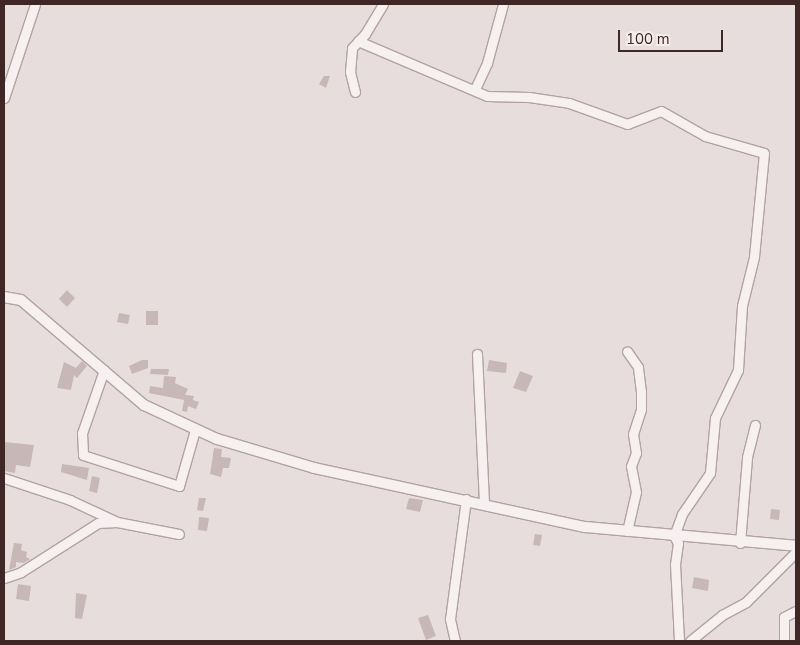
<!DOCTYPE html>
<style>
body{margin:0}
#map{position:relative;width:800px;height:645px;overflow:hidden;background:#e8dddd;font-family:"Nunito Sans",sans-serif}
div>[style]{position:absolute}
.building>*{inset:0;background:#c8b7b7}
.roads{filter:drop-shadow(1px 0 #b2a3a2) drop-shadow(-1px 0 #b2a3a2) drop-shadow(0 1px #b2a3a2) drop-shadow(0 -1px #b2a3a2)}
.minor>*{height:9px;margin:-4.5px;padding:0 4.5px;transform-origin:4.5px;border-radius:4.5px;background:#f6f0f0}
.tertiary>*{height:10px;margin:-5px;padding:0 5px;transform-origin:5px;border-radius:5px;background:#f6f0f0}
span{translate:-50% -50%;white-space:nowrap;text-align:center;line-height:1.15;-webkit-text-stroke:4px #f5ecec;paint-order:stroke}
.frame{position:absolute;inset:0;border:5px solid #3f2725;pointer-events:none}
.scale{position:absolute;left:618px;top:30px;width:105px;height:22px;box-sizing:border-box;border:2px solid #3f2725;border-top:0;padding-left:6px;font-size:15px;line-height:18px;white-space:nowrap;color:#3f2725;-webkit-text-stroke:4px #f5ecec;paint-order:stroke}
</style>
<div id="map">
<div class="building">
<div style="clip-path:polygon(324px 76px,330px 76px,326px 88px,319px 84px)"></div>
<div style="clip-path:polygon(67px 290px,75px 298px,67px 307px,59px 299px)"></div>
<div style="clip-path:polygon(146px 311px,158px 311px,158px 325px,146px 325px)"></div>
<div style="clip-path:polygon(119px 313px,130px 315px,128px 324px,117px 322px)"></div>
<div style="clip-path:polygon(142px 360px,148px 360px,148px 368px,132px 374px,129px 366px)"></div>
<div style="clip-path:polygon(489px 360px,507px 363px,506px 373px,487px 371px)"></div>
<div style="clip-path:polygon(82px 361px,87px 366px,77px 378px,74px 375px,71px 390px,57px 388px,64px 362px,76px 368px)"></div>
<div style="clip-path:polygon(151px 369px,169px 369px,168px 375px,150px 374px)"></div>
<div style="clip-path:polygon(520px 371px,533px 376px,526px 392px,513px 388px)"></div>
<div style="clip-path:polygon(164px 376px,176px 377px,175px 383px,188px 389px,185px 395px,194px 396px,193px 400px,199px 402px,196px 409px,188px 406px,187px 412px,182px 411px,184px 400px,149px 393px,150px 386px,163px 388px)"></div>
<div style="clip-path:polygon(4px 442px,34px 445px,30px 467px,16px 465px,15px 473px,4px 471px)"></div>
<div style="clip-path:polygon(214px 448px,222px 449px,221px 457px,231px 458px,229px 468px,223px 468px,221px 477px,210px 474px)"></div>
<div style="clip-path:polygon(62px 464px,89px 468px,87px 480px,61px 472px)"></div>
<div style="clip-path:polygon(92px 476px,100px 478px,97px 493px,89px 491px)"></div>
<div style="clip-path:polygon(199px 498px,206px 498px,203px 511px,197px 510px)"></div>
<div style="clip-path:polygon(409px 498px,423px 500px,420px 512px,406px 509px)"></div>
<div style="clip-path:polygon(771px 509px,780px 510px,779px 520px,770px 519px)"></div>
<div style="clip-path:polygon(199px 517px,209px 518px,207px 531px,198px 530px)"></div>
<div style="clip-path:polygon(535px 534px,542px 535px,540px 546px,533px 545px)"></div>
<div style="clip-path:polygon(14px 543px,22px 544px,21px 550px,27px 552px,26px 557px,30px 559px,24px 563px,16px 562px,16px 567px,9px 570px)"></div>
<div style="clip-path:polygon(694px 577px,709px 580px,708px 591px,692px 588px)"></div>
<div style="clip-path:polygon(18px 584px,31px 586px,29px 601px,16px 599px)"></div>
<div style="clip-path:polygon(76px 593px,87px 595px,82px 619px,75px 618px)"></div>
<div style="clip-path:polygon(428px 615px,436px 636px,426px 640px,418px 618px)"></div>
</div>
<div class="roads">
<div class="minor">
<div style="left:358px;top:41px;width:140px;rotate:23.1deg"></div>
<div style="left:487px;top:96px;width:42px;rotate:1.4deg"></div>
<div style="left:529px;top:97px;width:40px;rotate:8.5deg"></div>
<div style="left:569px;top:103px;width:62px;rotate:19.9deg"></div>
<div style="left:627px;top:124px;width:36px;rotate:-21deg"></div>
<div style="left:661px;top:111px;width:51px;rotate:29.6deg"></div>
<div style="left:705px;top:136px;width:61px;rotate:16.1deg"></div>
<div style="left:764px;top:153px;width:104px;rotate:95.5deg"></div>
<div style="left:754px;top:257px;width:50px;rotate:103.8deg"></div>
<div style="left:742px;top:306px;width:64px;rotate:93.6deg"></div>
<div style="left:738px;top:370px;width:53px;rotate:115.6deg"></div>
<div style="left:715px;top:418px;width:55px;rotate:95.2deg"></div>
<div style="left:710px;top:473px;width:50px;rotate:124.3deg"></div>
<div style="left:682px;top:514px;width:23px;rotate:110deg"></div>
<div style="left:674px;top:536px;width:8px;rotate:60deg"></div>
<div style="left:678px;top:543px;width:21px;rotate:98deg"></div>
<div style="left:675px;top:564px;width:77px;rotate:87deg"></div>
<div style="left:475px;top:89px;width:29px;rotate:-65deg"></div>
<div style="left:487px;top:63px;width:61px;rotate:-74.8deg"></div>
<div style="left:355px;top:92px;width:21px;rotate:-104deg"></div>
<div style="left:350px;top:72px;width:24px;rotate:-85deg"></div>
<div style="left:352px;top:48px;width:19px;rotate:-47deg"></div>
<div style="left:365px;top:34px;width:35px;rotate:-59deg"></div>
<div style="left:4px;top:98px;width:99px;rotate:-71.7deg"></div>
<div style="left:477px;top:354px;width:149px;rotate:87.3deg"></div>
<div style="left:104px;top:370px;width:67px;rotate:109.2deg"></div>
<div style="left:82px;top:433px;width:22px;rotate:87deg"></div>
<div style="left:83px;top:455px;width:101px;rotate:17.9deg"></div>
<div style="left:179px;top:486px;width:58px;rotate:-74.1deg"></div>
<div style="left:4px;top:478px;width:70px;rotate:18.4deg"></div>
<div style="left:70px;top:500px;width:50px;rotate:25deg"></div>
<div style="left:627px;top:531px;width:40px;rotate:-77deg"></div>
<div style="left:636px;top:492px;width:26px;rotate:-101deg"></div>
<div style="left:631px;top:466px;width:14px;rotate:-69deg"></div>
<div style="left:636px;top:453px;width:19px;rotate:-99deg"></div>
<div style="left:633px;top:434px;width:26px;rotate:-72deg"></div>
<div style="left:641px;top:409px;width:17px;rotate:-90deg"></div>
<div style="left:641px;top:392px;width:25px;rotate:-97deg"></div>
<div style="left:638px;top:367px;width:19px;rotate:-125deg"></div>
<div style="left:740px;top:543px;width:86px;rotate:-85.3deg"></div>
<div style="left:747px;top:457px;width:33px;rotate:-76deg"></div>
<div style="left:4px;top:578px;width:18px;rotate:-19deg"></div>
<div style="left:21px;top:572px;width:91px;rotate:-32.5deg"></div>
<div style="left:98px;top:523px;width:19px;rotate:-3deg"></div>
<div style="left:117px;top:522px;width:63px;rotate:11deg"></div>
<div style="left:455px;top:641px;width:23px;rotate:-103deg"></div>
<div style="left:450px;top:619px;width:121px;rotate:-82.4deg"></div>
<div style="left:690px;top:641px;width:41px;rotate:-39.1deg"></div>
<div style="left:722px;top:615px;width:27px;rotate:-28deg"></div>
<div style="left:746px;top:602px;width:71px;rotate:-45deg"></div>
<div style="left:784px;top:641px;width:24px;rotate:-90deg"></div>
<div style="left:784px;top:617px;width:13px;rotate:-27deg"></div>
</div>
<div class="tertiary">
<div style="left:4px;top:297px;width:17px;rotate:10deg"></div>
<div style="left:21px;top:300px;width:162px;rotate:40.5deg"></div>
<div style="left:144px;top:405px;width:81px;rotate:25deg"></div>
<div style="left:217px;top:439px;width:101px;rotate:16.6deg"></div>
<div style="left:314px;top:468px;width:277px;rotate:12.3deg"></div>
<div style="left:585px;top:527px;width:212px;rotate:5.1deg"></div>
</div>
</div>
<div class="frame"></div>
<div class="scale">100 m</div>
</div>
